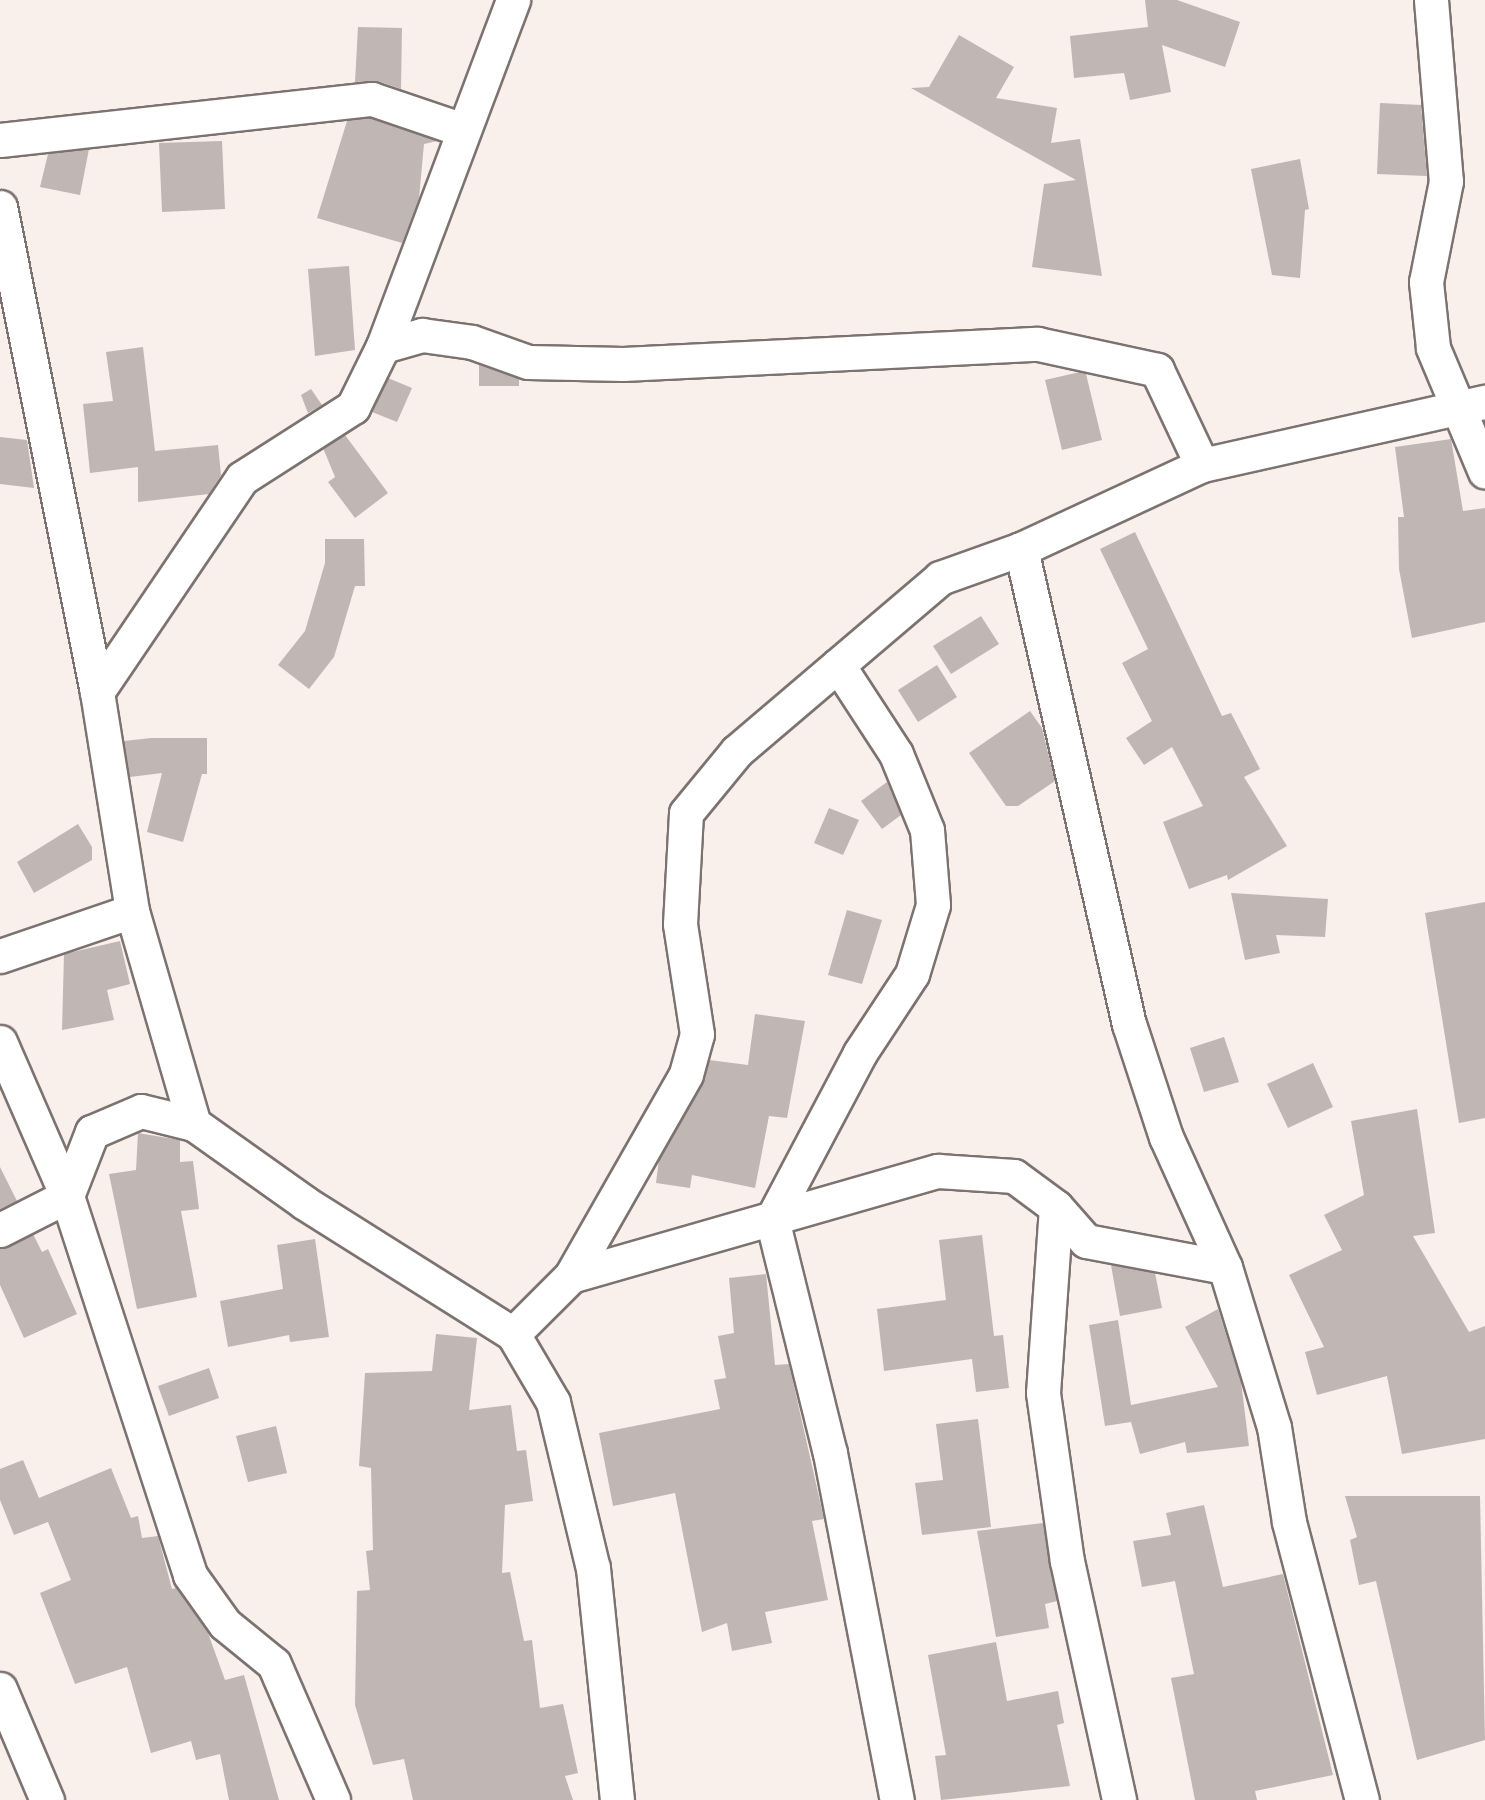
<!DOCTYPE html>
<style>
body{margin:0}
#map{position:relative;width:1485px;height:1800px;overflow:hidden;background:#f9efeb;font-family:Poppins,sans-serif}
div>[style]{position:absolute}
.building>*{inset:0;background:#c0b6b3}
.roads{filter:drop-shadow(2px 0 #7c7370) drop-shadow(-2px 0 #7c7370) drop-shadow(0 2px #7c7370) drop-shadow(0 -2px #7c7370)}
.street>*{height:33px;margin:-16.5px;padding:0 16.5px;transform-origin:16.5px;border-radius:16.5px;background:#fff}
.secondary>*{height:33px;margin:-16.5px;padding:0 16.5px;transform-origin:16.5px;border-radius:16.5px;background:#fff}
span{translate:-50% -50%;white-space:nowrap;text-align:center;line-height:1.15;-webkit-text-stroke:4.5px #fff;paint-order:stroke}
</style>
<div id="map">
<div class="building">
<div style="clip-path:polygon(1145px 0,1177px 0,1240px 22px,1225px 67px,1162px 45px,1171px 92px,1130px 100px,1124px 73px,1074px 78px,1070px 36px,1148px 27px)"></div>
<div style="clip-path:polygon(358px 27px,402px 28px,401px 89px,378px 81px,355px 82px)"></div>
<div style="clip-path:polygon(959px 35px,1014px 67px,996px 98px,1057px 108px,1051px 143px,1080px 139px,1102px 276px,1032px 267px,1044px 184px,1076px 180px,911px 88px,929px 87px)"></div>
<div style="clip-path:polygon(1380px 103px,1421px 105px,1427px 176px,1377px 174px)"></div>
<div style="clip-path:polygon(370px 118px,437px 141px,424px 144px,419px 198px,402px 243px,317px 218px,347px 121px)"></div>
<div style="clip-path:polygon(222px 141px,225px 209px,162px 212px,159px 143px)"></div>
<div style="clip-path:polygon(89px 149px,80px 195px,40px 187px,48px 154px)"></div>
<div style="clip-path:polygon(1300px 159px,1309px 209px,1305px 210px,1300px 278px,1272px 275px,1251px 169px)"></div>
<div style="clip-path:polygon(349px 266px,355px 350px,315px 356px,308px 269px)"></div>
<div style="clip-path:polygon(143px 347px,155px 451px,218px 445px,221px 475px,209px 494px,138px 502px,138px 467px,90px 473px,83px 404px,113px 401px,106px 352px)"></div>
<div style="clip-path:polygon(479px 365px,519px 379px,519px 386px,479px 386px)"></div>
<div style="clip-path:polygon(1080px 372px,1086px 374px,1102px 440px,1062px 450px,1045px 380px)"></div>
<div style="clip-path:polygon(388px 378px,412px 388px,397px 422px,372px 412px)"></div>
<div style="clip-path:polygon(311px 389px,322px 405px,308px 413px,301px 395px)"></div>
<div style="clip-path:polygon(345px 435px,388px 493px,355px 518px,328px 482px,335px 477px,323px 448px)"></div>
<div style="clip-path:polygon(0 437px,27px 440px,34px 488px,0 484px)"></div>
<div style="clip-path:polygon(1451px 439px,1463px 511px,1485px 508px,1485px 622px,1412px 638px,1399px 569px,1398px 517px,1404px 517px,1395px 447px)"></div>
<div style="clip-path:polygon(1135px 532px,1222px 716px,1231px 713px,1260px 769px,1244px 777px,1287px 846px,1228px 880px,1227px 875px,1189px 889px,1163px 822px,1203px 806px,1172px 747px,1144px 765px,1126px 738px,1152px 721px,1122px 663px,1148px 649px,1100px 549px)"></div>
<div style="clip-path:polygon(325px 539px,364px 539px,365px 586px,355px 586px,334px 657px,309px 689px,278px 665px,305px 631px,325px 563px)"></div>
<div style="clip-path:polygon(981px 616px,999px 644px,951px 674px,933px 646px)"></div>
<div style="clip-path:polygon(937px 665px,957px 697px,918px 722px,898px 690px)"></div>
<div style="clip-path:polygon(1030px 711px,1042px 728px,1055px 781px,1018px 806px,1006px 806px,969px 753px)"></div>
<div style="clip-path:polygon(151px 738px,207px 738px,207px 774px,202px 774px,183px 842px,147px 832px,162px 773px,130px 777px,124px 741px)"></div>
<div style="clip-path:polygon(887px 782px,901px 815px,882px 829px,861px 801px)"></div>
<div style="clip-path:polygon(829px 808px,859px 820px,843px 855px,814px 843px)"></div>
<div style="clip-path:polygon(78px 824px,92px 847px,92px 860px,34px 893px,17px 862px)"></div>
<div style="clip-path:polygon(1231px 893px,1328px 899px,1325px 937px,1276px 935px,1280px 953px,1245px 960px)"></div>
<div style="clip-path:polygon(1485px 902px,1485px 1118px,1459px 1123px,1425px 913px)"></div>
<div style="clip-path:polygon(847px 910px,882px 920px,862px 984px,828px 975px)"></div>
<div style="clip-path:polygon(120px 941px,130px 984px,107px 990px,114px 1020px,62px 1030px,64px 954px)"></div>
<div style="clip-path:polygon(755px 1014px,805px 1021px,787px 1118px,769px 1116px,755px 1188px,692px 1175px,690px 1188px,656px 1183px,659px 1159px,702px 1083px,709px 1060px,748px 1065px)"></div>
<div style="clip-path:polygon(1224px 1037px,1239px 1082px,1204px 1092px,1190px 1048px)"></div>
<div style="clip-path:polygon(1313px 1063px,1333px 1107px,1288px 1128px,1267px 1084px)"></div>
<div style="clip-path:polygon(1417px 1109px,1435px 1233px,1413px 1236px,1469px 1332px,1485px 1326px,1485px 1439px,1402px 1454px,1387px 1376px,1317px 1395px,1305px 1352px,1324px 1347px,1289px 1275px,1342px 1250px,1324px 1215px,1364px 1195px,1351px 1121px)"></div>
<div style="clip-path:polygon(138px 1133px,180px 1140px,180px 1162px,193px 1161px,199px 1209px,181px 1211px,197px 1297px,137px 1309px,109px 1174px,136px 1170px)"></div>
<div style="clip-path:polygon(0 1167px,17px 1201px,0 1209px)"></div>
<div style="clip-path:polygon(33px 1234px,42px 1252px,48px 1249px,77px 1314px,24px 1338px,0 1285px,0 1249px)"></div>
<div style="clip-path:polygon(982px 1235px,994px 1336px,1003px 1335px,1009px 1388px,976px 1392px,972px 1359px,884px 1371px,877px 1309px,946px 1300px,939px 1240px)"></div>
<div style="clip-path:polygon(315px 1239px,329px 1337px,290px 1342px,289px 1335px,228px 1347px,220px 1301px,283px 1289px,277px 1245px)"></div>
<div style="clip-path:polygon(1111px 1265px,1155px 1273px,1162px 1308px,1120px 1316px)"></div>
<div style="clip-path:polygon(766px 1274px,775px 1365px,789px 1364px,824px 1519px,812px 1521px,828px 1600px,765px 1612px,772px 1643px,732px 1651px,727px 1623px,702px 1632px,675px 1493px,613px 1506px,599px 1433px,720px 1409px,714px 1380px,726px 1378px,718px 1336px,734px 1333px,729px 1278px)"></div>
<div style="clip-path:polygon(1218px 1309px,1241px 1382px,1249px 1446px,1187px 1453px,1185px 1442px,1140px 1454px,1131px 1422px,1105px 1426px,1089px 1325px,1118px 1320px,1131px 1405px,1218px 1387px,1185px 1327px)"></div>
<div style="clip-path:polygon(436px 1334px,477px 1338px,469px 1410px,511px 1405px,517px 1451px,526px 1450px,533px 1501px,505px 1505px,502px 1573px,510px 1572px,524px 1641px,532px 1640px,540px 1708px,563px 1704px,578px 1773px,565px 1776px,573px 1800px,413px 1800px,404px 1759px,373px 1765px,355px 1705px,357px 1591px,370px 1590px,366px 1551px,373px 1550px,371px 1468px,359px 1466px,365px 1373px,432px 1371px)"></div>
<div style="clip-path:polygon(209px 1368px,219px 1398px,169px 1416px,158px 1386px)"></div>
<div style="clip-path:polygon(978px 1419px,991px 1527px,922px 1535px,915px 1483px,943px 1480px,936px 1424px)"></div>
<div style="clip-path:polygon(276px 1426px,287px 1473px,248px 1482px,236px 1436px)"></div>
<div style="clip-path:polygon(23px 1460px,39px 1498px,111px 1468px,131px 1518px,138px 1516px,142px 1538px,158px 1536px,172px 1589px,176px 1588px,208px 1633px,225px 1680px,244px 1675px,279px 1800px,229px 1800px,220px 1754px,196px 1760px,191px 1741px,151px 1753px,127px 1667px,75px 1684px,40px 1593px,71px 1580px,48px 1522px,14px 1535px,0 1500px,0 1469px)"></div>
<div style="clip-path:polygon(1345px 1496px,1480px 1496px,1485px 1740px,1417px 1760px,1376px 1581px,1359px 1585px,1350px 1540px,1357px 1537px)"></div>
<div style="clip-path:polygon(1204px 1505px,1223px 1587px,1283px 1574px,1333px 1775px,1255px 1791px,1257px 1800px,1195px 1800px,1171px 1678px,1194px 1674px,1175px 1581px,1142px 1587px,1133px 1541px,1171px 1535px,1166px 1513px)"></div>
<div style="clip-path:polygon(1043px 1523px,1057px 1601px,1045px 1604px,1049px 1628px,996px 1637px,977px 1531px)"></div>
<div style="clip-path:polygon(996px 1642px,1007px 1701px,1058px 1691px,1064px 1723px,1057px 1725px,1070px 1786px,941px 1800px,935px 1756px,946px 1755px,928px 1655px)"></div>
</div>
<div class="roads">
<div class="street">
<div style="left:1431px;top:0;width:182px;rotate:85.3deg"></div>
<div style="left:1446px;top:181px;width:103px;rotate:101.2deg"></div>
<div style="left:1426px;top:282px;width:66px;rotate:83.9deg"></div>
<div style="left:1433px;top:348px;width:134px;rotate:67.2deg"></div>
<div style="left:0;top:140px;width:374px;rotate:-6.3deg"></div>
<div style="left:372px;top:99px;width:96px;rotate:18.8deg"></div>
<div style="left:0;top:207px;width:495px;rotate:78.7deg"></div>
<div style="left:97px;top:692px;width:222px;rotate:80.9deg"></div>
<div style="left:132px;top:911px;width:222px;rotate:73.8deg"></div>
<div style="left:383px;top:346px;width:370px;rotate:-69.4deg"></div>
<div style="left:1021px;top:549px;width:487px;rotate:77.2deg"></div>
<div style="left:1129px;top:1024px;width:119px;rotate:71.9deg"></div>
<div style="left:1166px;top:1137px;width:143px;rotate:65.6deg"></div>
<div style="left:1225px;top:1267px;width:167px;rotate:73deg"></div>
<div style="left:1274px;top:1427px;width:96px;rotate:81deg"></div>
<div style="left:1289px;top:1522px;width:287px;rotate:75.3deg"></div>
<div style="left:838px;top:665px;width:106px;rotate:56.9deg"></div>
<div style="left:896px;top:754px;width:82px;rotate:67.8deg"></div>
<div style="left:927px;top:830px;width:75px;rotate:85.4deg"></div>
<div style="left:933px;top:905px;width:72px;rotate:106.9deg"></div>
<div style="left:912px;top:974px;width:95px;rotate:123.4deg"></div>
<div style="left:860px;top:1053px;width:188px;rotate:117.9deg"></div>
<div style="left:772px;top:1219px;width:241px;rotate:76.1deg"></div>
<div style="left:830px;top:1453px;width:353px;rotate:79.1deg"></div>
<div style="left:97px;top:692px;width:258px;rotate:-55.9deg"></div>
<div style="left:242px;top:478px;width:132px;rotate:-32.6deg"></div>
<div style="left:353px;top:407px;width:68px;rotate:-63.8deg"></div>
<div style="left:383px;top:346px;width:41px;rotate:-15.8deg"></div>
<div style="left:422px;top:335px;width:50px;rotate:8deg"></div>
<div style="left:472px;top:342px;width:59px;rotate:19.7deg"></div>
<div style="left:528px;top:362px;width:95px;rotate:1.2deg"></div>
<div style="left:623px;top:364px;width:415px;rotate:-2.8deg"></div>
<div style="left:1038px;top:344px;width:122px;rotate:12.3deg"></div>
<div style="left:1157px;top:370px;width:105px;rotate:64.7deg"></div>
<div style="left:0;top:956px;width:139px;rotate:-18.8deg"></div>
<div style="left:0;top:1042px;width:168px;rotate:66.5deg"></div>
<div style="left:67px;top:1196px;width:398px;rotate:72deg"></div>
<div style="left:190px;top:1575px;width:60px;rotate:54.5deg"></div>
<div style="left:225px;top:1624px;width:63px;rotate:39.2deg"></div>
<div style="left:274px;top:1664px;width:148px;rotate:66.5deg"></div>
<div style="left:1056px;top:1207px;width:186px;rotate:94deg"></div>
<div style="left:1043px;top:1393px;width:170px;rotate:81.9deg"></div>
<div style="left:1067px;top:1561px;width:245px;rotate:77.7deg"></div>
<div style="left:0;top:1230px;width:75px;rotate:-26.9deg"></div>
<div style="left:67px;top:1196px;width:69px;rotate:-68.7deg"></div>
<div style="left:92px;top:1132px;width:53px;rotate:-23.2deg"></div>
<div style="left:141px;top:1111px;width:55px;rotate:13.8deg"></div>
<div style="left:194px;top:1124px;width:136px;rotate:35.4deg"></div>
<div style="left:305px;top:1203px;width:246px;rotate:32.2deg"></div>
<div style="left:513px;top:1334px;width:79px;rotate:59.5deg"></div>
<div style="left:553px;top:1402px;width:171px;rotate:76.5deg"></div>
<div style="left:593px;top:1568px;width:233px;rotate:84.1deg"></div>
<div style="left:571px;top:1276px;width:382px;rotate:-16deg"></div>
<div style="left:938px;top:1171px;width:76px;rotate:3.8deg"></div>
<div style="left:1014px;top:1176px;width:52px;rotate:36.4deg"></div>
<div style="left:1056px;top:1207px;width:45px;rotate:48.6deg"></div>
<div style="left:1086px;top:1241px;width:141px;rotate:10.6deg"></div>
<div style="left:513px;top:1334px;width:82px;rotate:-45deg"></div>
<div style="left:571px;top:1276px;width:232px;rotate:-60.3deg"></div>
<div style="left:686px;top:1074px;width:41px;rotate:-74.6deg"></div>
<div style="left:697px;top:1034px;width:111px;rotate:-98.8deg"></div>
<div style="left:680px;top:924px;width:111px;rotate:-86.9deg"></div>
<div style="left:686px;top:813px;width:80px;rotate:-50.6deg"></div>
<div style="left:737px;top:751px;width:267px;rotate:-40.4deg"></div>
<div style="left:940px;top:578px;width:86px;rotate:-19.7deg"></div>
<div style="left:1021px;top:549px;width:200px;rotate:-24.9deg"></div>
<div style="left:1202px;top:465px;width:290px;rotate:-12.6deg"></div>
</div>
<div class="secondary">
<div style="left:0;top:1689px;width:121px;rotate:67.1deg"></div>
</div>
</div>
</div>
